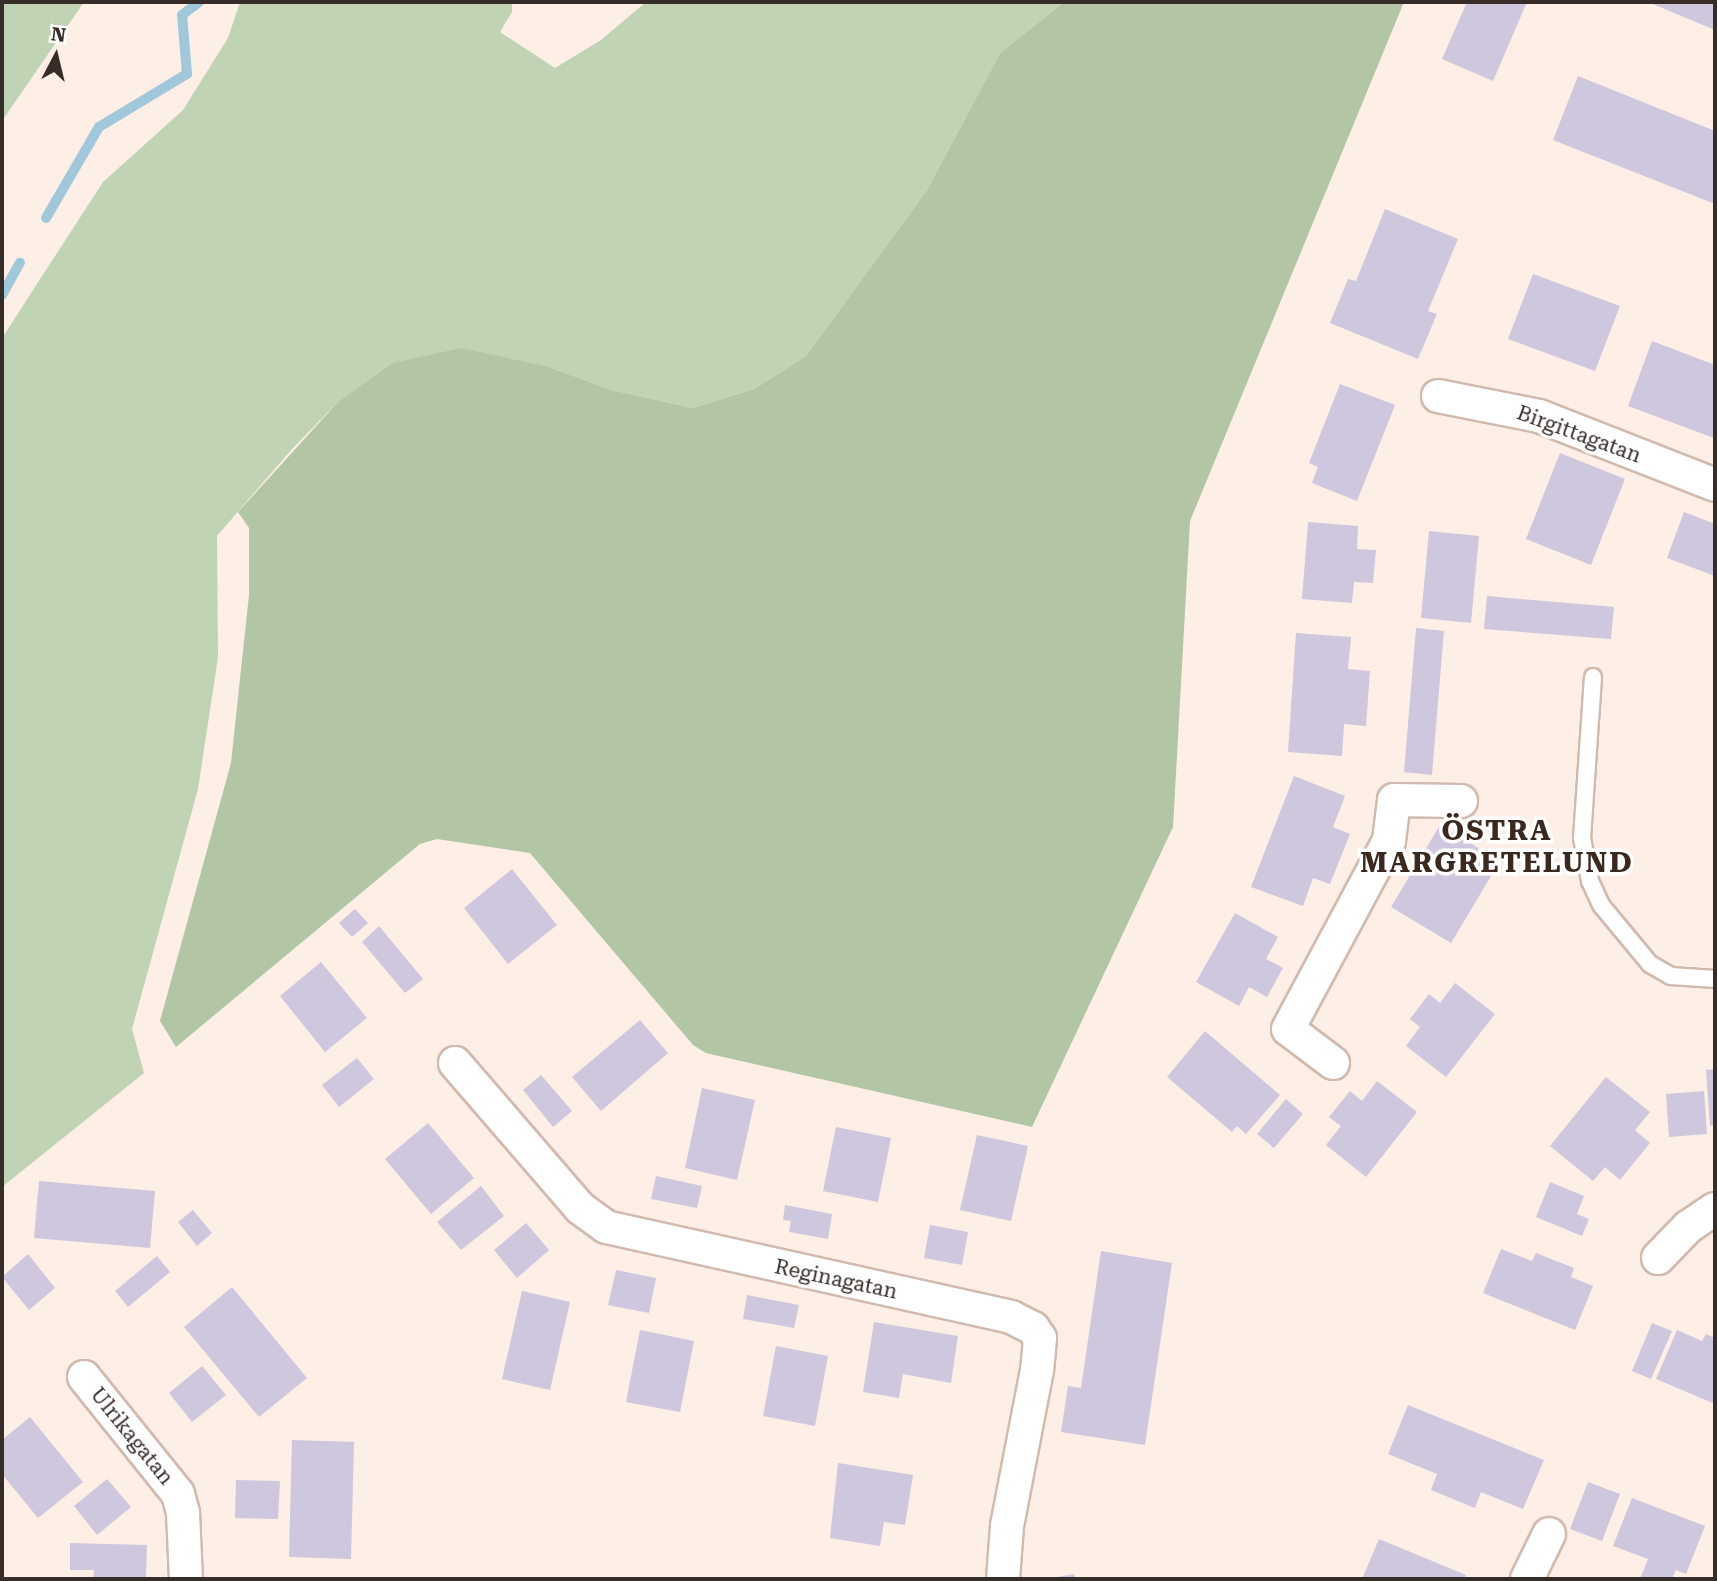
<!DOCTYPE html>
<meta charset="utf-8">
<style>
body{margin:0}
#map{position:relative;width:1717px;height:1581px;overflow:hidden;background:#fdeee6;font-family:"Roboto Serif",serif}
div>[style]{position:absolute}
.green>*{inset:0;background:#c1d3b5}
.forest>*{inset:0;background:#b2c5a5}
.stream>*{height:10px;margin:-5px;padding:0 5px;transform-origin:5px;border-radius:5px;background:#a1c7da}
.building>*{inset:0;background:#cec7dd}
.roads{filter:drop-shadow(2px 0 #d1baad) drop-shadow(-2px 0 #d1baad) drop-shadow(0 2px #d1baad) drop-shadow(0 -2px #d1baad)}
.service>*{height:16px;margin:-8px;padding:0 8px;transform-origin:8px;border-radius:8px;background:#fff}
.minor>*{height:32px;margin:-16px;padding:0 16px;transform-origin:16px;border-radius:16px;background:#fff}
span{translate:-50% -50%;white-space:nowrap;text-align:center;line-height:1.15;-webkit-text-stroke:7px #fff;paint-order:stroke}
.street-label{font-size:21px;color:#362c28}
.district-label{font-size:28px;color:#3b291f;font-weight:700;letter-spacing:2px}
.frame{position:absolute;inset:0;border:4px solid #362c28;pointer-events:none}
.north{position:absolute;left:21px;top:21px;width:70px;height:70px;-webkit-text-stroke:5px #fff;paint-order:stroke;rotate:7deg;font-size:19px;font-weight:700;line-height:28px;text-align:center;color:#362c28}
.north::after{content:'';display:block;margin:auto;width:24px;height:32px;background:#362c28;clip-path:polygon(50% 0,100% 100%,50% 72%,0 100%)}
</style>
<div id="map">
<div class="green">
<div style="clip-path:polygon(2px 2px,84px 2px,2px 121px)"></div>
<div style="clip-path:polygon(240px 2px,512px 2px,512px 12px,500px 32px,555px 68px,601px 40px,646px 2px,1064px 2px,1000px 53px,927px 190px,806px 356px,754px 389px,693px 408px,611px 390px,549px 367px,338px 402px,292px 449px,217px 536px,218px 657px,198px 789px,132px 1029px,144px 1073px,2px 1187px,2px 338px,103px 182px,183px 110px,228px 38px)"></div>
</div>
<div class="forest">
<div style="clip-path:polygon(1064px 2px,1404px 2px,1190px 521px,1173px 827px,1032px 1127px,706px 1053px,693px 1045px,530px 853px,437px 839px,420px 844px,176px 1047px,160px 1021px,231px 763px,249px 595px,249px 528px,238px 512px,338px 402px,393px 363px,461px 348px,549px 367px,611px 390px,693px 408px,754px 389px,806px 356px,927px 190px,1000px 53px)"></div>
</div>
<div class="stream">
<div style="left:46px;top:218px;width:105px;rotate:-59.8deg"></div>
<div style="left:99px;top:127px;width:103px;rotate:-31.1deg"></div>
<div style="left:187px;top:74px;width:59px;rotate:-94.8deg"></div>
<div style="left:182px;top:15px;width:21px;rotate:-37deg"></div>
<div style="left:2px;top:295px;width:37px;rotate:-61deg"></div>
</div>
<div class="building">
<div style="clip-path:polygon(1467px 2px,1527px 2px,1493px 81px,1442px 59px)"></div>
<div style="clip-path:polygon(1648px 2px,1715px 2px,1715px 30px)"></div>
<div style="clip-path:polygon(1578px 76px,1715px 131px,1715px 204px,1553px 140px)"></div>
<div style="clip-path:polygon(1385px 209px,1458px 239px,1428px 311px,1437px 314px,1418px 359px,1330px 323px,1348px 279px,1356px 281px)"></div>
<div style="clip-path:polygon(1533px 274px,1620px 306px,1595px 371px,1508px 339px)"></div>
<div style="clip-path:polygon(1652px 341px,1715px 365px,1714px 438px,1628px 406px)"></div>
<div style="clip-path:polygon(1340px 384px,1395px 405px,1357px 501px,1312px 483px,1318px 467px,1309px 463px)"></div>
<div style="clip-path:polygon(1560px 453px,1625px 479px,1591px 565px,1526px 539px)"></div>
<div style="clip-path:polygon(1684px 512px,1715px 524px,1715px 576px,1667px 558px)"></div>
<div style="clip-path:polygon(1308px 522px,1358px 526px,1357px 549px,1376px 550px,1373px 583px,1354px 582px,1352px 603px,1302px 599px)"></div>
<div style="clip-path:polygon(1429px 531px,1479px 536px,1471px 623px,1421px 618px)"></div>
<div style="clip-path:polygon(1487px 596px,1614px 607px,1611px 639px,1484px 629px)"></div>
<div style="clip-path:polygon(1416px 628px,1444px 631px,1432px 775px,1404px 772px)"></div>
<div style="clip-path:polygon(1296px 633px,1351px 637px,1348px 669px,1370px 671px,1366px 726px,1344px 724px,1342px 756px,1288px 752px)"></div>
<div style="clip-path:polygon(1294px 776px,1345px 796px,1333px 827px,1350px 834px,1330px 884px,1313px 878px,1303px 906px,1251px 887px)"></div>
<div style="clip-path:polygon(1440px 825px,1500px 861px,1451px 943px,1391px 907px)"></div>
<div style="clip-path:polygon(512px 869px,557px 925px,508px 964px,464px 908px)"></div>
<div style="clip-path:polygon(355px 909px,368px 923px,352px 937px,339px 923px)"></div>
<div style="clip-path:polygon(1235px 913px,1278px 937px,1266px 959px,1283px 968px,1267px 997px,1249px 987px,1239px 1006px,1196px 982px)"></div>
<div style="clip-path:polygon(379px 926px,423px 979px,405px 993px,362px 942px)"></div>
<div style="clip-path:polygon(321px 962px,367px 1018px,325px 1052px,280px 996px)"></div>
<div style="clip-path:polygon(1455px 983px,1495px 1014px,1446px 1077px,1406px 1046px,1420px 1027px,1410px 1019px,1429px 994px,1440px 1003px)"></div>
<div style="clip-path:polygon(640px 1020px,668px 1053px,601px 1111px,572px 1077px)"></div>
<div style="clip-path:polygon(1205px 1031px,1280px 1095px,1246px 1134px,1237px 1126px,1232px 1132px,1167px 1077px)"></div>
<div style="clip-path:polygon(357px 1058px,374px 1079px,339px 1107px,322px 1085px)"></div>
<div style="clip-path:polygon(1715px 1069px,1715px 1125px,1710px 1126px,1706px 1070px)"></div>
<div style="clip-path:polygon(541px 1075px,572px 1111px,553px 1127px,523px 1090px)"></div>
<div style="clip-path:polygon(1606px 1077px,1650px 1112px,1635px 1130px,1650px 1143px,1620px 1180px,1605px 1167px,1593px 1181px,1550px 1146px)"></div>
<div style="clip-path:polygon(1377px 1081px,1417px 1112px,1366px 1177px,1326px 1145px,1341px 1126px,1329px 1117px,1350px 1091px,1362px 1101px)"></div>
<div style="clip-path:polygon(702px 1088px,755px 1100px,737px 1180px,685px 1168px)"></div>
<div style="clip-path:polygon(1704px 1091px,1707px 1134px,1669px 1137px,1666px 1094px)"></div>
<div style="clip-path:polygon(1286px 1099px,1303px 1114px,1274px 1148px,1257px 1134px)"></div>
<div style="clip-path:polygon(428px 1123px,474px 1178px,431px 1214px,385px 1159px)"></div>
<div style="clip-path:polygon(836px 1127px,891px 1138px,878px 1202px,823px 1191px)"></div>
<div style="clip-path:polygon(977px 1135px,1028px 1146px,1011px 1221px,960px 1210px)"></div>
<div style="clip-path:polygon(656px 1176px,702px 1186px,697px 1208px,651px 1199px)"></div>
<div style="clip-path:polygon(39px 1181px,155px 1191px,150px 1248px,34px 1238px)"></div>
<div style="clip-path:polygon(1550px 1182px,1584px 1196px,1577px 1214px,1589px 1219px,1582px 1236px,1536px 1217px)"></div>
<div style="clip-path:polygon(481px 1186px,504px 1216px,461px 1250px,437px 1222px)"></div>
<div style="clip-path:polygon(785px 1205px,832px 1214px,828px 1239px,789px 1232px,791px 1221px,783px 1220px)"></div>
<div style="clip-path:polygon(193px 1210px,212px 1233px,197px 1246px,178px 1222px)"></div>
<div style="clip-path:polygon(526px 1223px,549px 1250px,517px 1278px,494px 1250px)"></div>
<div style="clip-path:polygon(930px 1225px,968px 1232px,962px 1265px,924px 1258px)"></div>
<div style="clip-path:polygon(1501px 1249px,1532px 1261px,1536px 1253px,1574px 1268px,1571px 1277px,1593px 1286px,1575px 1330px,1483px 1293px)"></div>
<div style="clip-path:polygon(1101px 1251px,1172px 1263px,1145px 1445px,1061px 1432px,1068px 1386px,1081px 1388px)"></div>
<div style="clip-path:polygon(28px 1254px,55px 1288px,29px 1310px,2px 1277px)"></div>
<div style="clip-path:polygon(157px 1256px,170px 1272px,128px 1307px,115px 1291px)"></div>
<div style="clip-path:polygon(616px 1270px,656px 1278px,649px 1313px,608px 1305px)"></div>
<div style="clip-path:polygon(232px 1287px,307px 1378px,259px 1417px,184px 1327px)"></div>
<div style="clip-path:polygon(522px 1291px,570px 1302px,550px 1390px,502px 1379px)"></div>
<div style="clip-path:polygon(747px 1295px,799px 1305px,794px 1328px,743px 1319px)"></div>
<div style="clip-path:polygon(874px 1322px,958px 1336px,951px 1383px,903px 1374px,899px 1398px,863px 1392px)"></div>
<div style="clip-path:polygon(1652px 1323px,1672px 1331px,1651px 1379px,1632px 1371px)"></div>
<div style="clip-path:polygon(640px 1330px,694px 1341px,680px 1412px,626px 1402px)"></div>
<div style="clip-path:polygon(1677px 1330px,1702px 1341px,1706px 1334px,1715px 1338px,1715px 1404px,1656px 1379px)"></div>
<div style="clip-path:polygon(776px 1346px,828px 1356px,815px 1426px,763px 1416px)"></div>
<div style="clip-path:polygon(202px 1366px,226px 1395px,192px 1422px,169px 1393px)"></div>
<div style="clip-path:polygon(1408px 1405px,1544px 1460px,1523px 1509px,1481px 1492px,1475px 1508px,1431px 1490px,1437px 1474px,1388px 1454px)"></div>
<div style="clip-path:polygon(30px 1417px,83px 1482px,38px 1518px,2px 1474px,2px 1440px)"></div>
<div style="clip-path:polygon(292px 1440px,354px 1442px,351px 1559px,289px 1557px)"></div>
<div style="clip-path:polygon(838px 1463px,913px 1475px,905px 1525px,884px 1522px,880px 1546px,830px 1538px)"></div>
<div style="clip-path:polygon(107px 1479px,131px 1507px,97px 1535px,74px 1506px)"></div>
<div style="clip-path:polygon(236px 1480px,280px 1481px,278px 1519px,235px 1518px)"></div>
<div style="clip-path:polygon(1588px 1482px,1620px 1494px,1602px 1541px,1570px 1529px)"></div>
<div style="clip-path:polygon(1632px 1498px,1705px 1526px,1686px 1574px,1676px 1570px,1672px 1579px,1640px 1579px,1648px 1559px,1613px 1546px)"></div>
<div style="clip-path:polygon(1379px 1539px,1466px 1575px,1464px 1579px,1362px 1579px)"></div>
<div style="clip-path:polygon(70px 1543px,147px 1545px,146px 1579px,93px 1579px,94px 1570px,70px 1570px)"></div>
<div style="clip-path:polygon(1074px 1574px,1075px 1579px,1052px 1579px,1052px 1578px)"></div>
</div>
<div class="roads">
<div class="service">
<div style="left:1593px;top:677px;width:161px;rotate:93.9deg"></div>
<div style="left:1582px;top:838px;width:44px;rotate:79.5deg"></div>
<div style="left:1590px;top:881px;width:26px;rotate:65deg"></div>
<div style="left:1601px;top:905px;width:77px;rotate:50.3deg"></div>
<div style="left:1650px;top:964px;width:24px;rotate:30deg"></div>
<div style="left:1671px;top:976px;width:44px;rotate:3.9deg"></div>
</div>
<div class="minor">
<div style="left:1438px;top:396px;width:103px;rotate:11.2deg"></div>
<div style="left:1539px;top:416px;width:189px;rotate:21.4deg"></div>
<div style="left:455px;top:1063px;width:191px;rotate:49.2deg"></div>
<div style="left:580px;top:1208px;width:32px;rotate:36deg"></div>
<div style="left:606px;top:1227px;width:415px;rotate:12.5deg"></div>
<div style="left:1011px;top:1317px;width:25px;rotate:27deg"></div>
<div style="left:1033px;top:1328px;width:12px;rotate:55deg"></div>
<div style="left:1040px;top:1338px;width:32px;rotate:95deg"></div>
<div style="left:1037px;top:1370px;width:159px;rotate:100.9deg"></div>
<div style="left:1007px;top:1526px;width:53px;rotate:94.3deg"></div>
<div style="left:1333px;top:1063px;width:56px;rotate:-142.9deg"></div>
<div style="left:1288px;top:1029px;width:213px;rotate:-61.8deg"></div>
<div style="left:1389px;top:841px;width:41px;rotate:-83deg"></div>
<div style="left:1394px;top:800px;width:67px;rotate:0.9deg"></div>
<div style="left:1658px;top:1258px;width:43px;rotate:-45.9deg"></div>
<div style="left:1688px;top:1227px;width:32px;rotate:-34deg"></div>
<div style="left:84px;top:1377px;width:150px;rotate:51.2deg"></div>
<div style="left:178px;top:1494px;width:20px;rotate:75deg"></div>
<div style="left:183px;top:1513px;width:66px;rotate:87.4deg"></div>
<div style="left:1527px;top:1579px;width:50px;rotate:-63.9deg"></div>
</div>
</div>
<div class="street-label">
<span style="left:1579px;top:434px;rotate:20deg">Birgittagatan</span>
<span style="left:836px;top:1279px;rotate:12deg">Reginagatan</span>
<span style="left:132px;top:1436px;rotate:51deg">Ulrikagatan</span>
</div>
<div class="district-label">
<span style="left:1497px;top:847px">ÖSTRA<br>MARGRETELUND</span>
</div>
<div class="frame"></div>
<div class="north">N</div>
</div>
